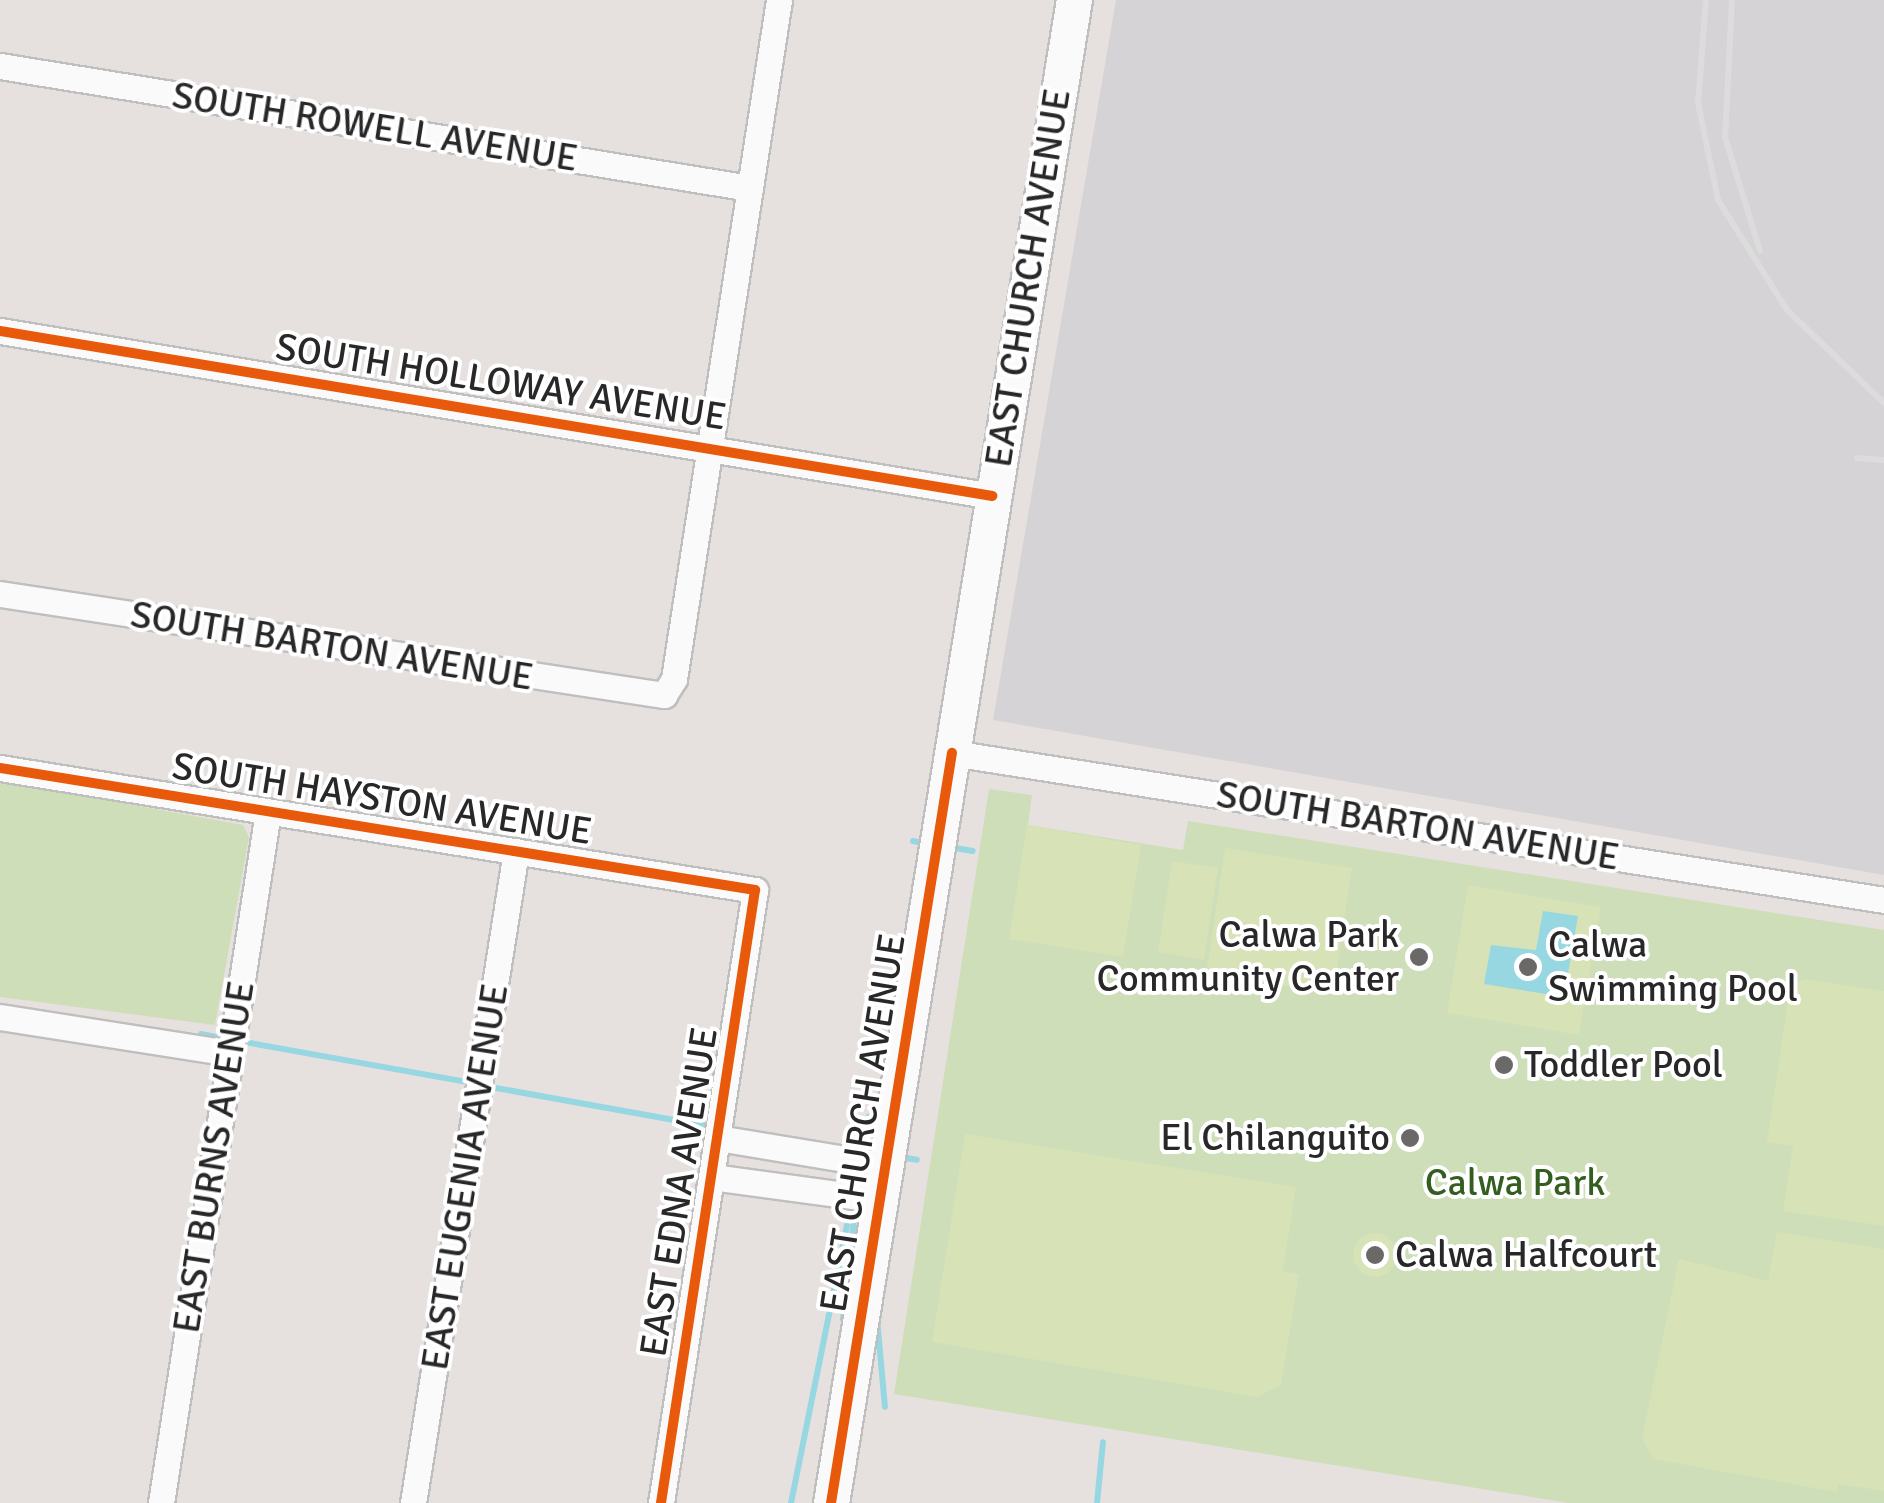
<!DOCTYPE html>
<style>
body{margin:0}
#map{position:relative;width:1884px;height:1503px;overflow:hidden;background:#e6e1de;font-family:Signika,sans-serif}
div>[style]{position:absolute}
.industrial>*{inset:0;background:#d5d3d5}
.green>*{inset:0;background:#cddeb9}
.pitch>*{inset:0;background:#d7e2b7}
.round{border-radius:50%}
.water>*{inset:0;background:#96d7e2}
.stream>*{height:6px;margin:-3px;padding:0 3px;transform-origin:3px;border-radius:3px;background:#96d7e2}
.roads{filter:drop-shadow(2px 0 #c0bfbf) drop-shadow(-2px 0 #c0bfbf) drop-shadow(0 2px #c0bfbf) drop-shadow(0 -2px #c0bfbf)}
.minor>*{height:25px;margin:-12.5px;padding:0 12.5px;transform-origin:12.5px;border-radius:12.5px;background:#fbfafa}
.secondary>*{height:35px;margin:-17.5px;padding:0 17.5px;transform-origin:17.5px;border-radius:17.5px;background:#fbfafa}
.rail>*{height:6px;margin:-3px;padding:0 3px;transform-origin:3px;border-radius:3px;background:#dddcdd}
.cycleway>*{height:10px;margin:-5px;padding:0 5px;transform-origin:5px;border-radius:5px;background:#e8590c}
.dots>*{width:28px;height:28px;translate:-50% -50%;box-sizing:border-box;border:5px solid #fff;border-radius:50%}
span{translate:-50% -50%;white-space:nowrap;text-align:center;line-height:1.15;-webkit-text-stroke:8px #fff;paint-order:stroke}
.street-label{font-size:38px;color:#282828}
.poi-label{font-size:38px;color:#282828}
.right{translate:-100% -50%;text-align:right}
.left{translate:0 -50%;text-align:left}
.park-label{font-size:38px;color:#335e1f}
</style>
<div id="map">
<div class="industrial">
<div style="clip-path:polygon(1116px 0,1884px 0,1884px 875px,993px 720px)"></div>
</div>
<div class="green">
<div style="clip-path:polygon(0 781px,243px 825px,249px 837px,215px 1025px,0 997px)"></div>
<div style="clip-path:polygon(989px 789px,1032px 795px,1028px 825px,1183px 850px,1188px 821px,1884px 930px,1884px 1503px,1569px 1503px,894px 1394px)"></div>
</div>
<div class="pitch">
<div style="clip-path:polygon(1027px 825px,1141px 845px,1123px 957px,1009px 939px)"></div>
<div style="clip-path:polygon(1225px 848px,1352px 868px,1333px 994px,1206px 974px)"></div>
<div style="clip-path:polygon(1172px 861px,1218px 868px,1204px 960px,1158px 952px)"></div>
<div style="clip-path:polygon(1468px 885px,1601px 907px,1579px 1035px,1447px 1013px)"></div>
<div style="clip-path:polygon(1804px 979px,1884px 991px,1884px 1226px,1783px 1211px,1793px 1146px,1767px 1142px,1790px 987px)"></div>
<div style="clip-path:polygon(965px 1134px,1296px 1187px,1283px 1271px,1299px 1274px,1281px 1385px,1257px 1397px,932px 1342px)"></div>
<div style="clip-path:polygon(1777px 1232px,1884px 1249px,1884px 1491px,1838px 1484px,1837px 1492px,1653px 1459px,1642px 1438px,1679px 1259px,1768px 1281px)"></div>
<div class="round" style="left:1353px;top:1233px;width:44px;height:44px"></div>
</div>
<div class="water">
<div style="clip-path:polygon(1543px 911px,1578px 916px,1564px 997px,1484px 984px,1491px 945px,1536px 950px)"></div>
</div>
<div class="stream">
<div style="left:913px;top:841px;width:14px;rotate:12deg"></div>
<div style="left:950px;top:847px;width:23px;rotate:10deg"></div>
<div style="left:201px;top:1034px;width:26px;rotate:11deg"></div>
<div style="left:239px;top:1041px;width:238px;rotate:10.2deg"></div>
<div style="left:485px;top:1086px;width:233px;rotate:10.2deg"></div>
<div style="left:862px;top:1155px;width:39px;rotate:-80deg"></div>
<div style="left:899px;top:1157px;width:18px;rotate:9deg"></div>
<div style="left:877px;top:1318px;width:89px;rotate:84.9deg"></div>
<div style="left:843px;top:1319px;width:118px;rotate:-83.7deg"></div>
<div style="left:791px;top:1503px;width:309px;rotate:-78.6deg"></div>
<div style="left:1097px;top:1503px;width:61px;rotate:-84.4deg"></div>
</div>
<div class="roads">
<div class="minor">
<div style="left:0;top:66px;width:760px;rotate:9.24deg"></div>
<div style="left:0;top:331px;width:1006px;rotate:9.44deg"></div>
<div style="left:0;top:594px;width:672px;rotate:8.65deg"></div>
<div style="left:664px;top:695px;width:19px;rotate:-58deg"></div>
<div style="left:674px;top:679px;width:687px;rotate:-81.21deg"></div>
<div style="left:952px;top:753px;width:944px;rotate:8.96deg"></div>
<div style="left:0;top:768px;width:765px;rotate:9.18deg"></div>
<div style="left:755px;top:890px;width:620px;rotate:98.72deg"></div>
<div style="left:0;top:1017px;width:233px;rotate:8.9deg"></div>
<div style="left:718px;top:1138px;width:172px;rotate:9.4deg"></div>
<div style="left:712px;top:1177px;width:172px;rotate:7.7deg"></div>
<div style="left:161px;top:1503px;width:699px;rotate:-81.2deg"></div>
<div style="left:413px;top:1503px;width:660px;rotate:-81.02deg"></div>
</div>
<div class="secondary">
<div style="left:831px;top:1503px;width:1523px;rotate:-80.82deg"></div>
</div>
</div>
<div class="rail">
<div style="left:1706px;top:0;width:103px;rotate:94.4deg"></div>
<div style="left:1698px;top:103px;width:99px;rotate:78.3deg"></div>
<div style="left:1718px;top:200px;width:130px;rotate:57.9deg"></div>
<div style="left:1787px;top:310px;width:134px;rotate:43.8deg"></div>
<div style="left:1732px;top:0;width:137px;rotate:92.9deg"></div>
<div style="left:1725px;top:137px;width:119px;rotate:72.9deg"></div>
<div style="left:1857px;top:458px;width:27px;rotate:4deg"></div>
</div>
<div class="cycleway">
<div style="left:0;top:331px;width:1006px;rotate:9.44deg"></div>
<div style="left:0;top:768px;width:765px;rotate:9.18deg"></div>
<div style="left:755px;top:890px;width:620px;rotate:98.72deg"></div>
<div style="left:831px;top:1503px;width:760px;rotate:-80.84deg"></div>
</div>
<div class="dots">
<div style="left:1419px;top:957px;background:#6a6968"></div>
<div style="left:1528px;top:967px;background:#6a6968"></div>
<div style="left:1504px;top:1065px;background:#6a6968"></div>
<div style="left:1410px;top:1138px;background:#6a6968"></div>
<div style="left:1375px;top:1255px;background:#6a6968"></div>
</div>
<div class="street-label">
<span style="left:375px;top:127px;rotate:9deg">SOUTH ROWELL AVENUE</span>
<span style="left:1028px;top:278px;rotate:-81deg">EAST CHURCH AVENUE</span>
<span style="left:501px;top:382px;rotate:9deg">SOUTH HOLLOWAY AVENUE</span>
<span style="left:332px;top:646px;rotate:9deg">SOUTH BARTON AVENUE</span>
<span style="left:382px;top:799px;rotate:9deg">SOUTH HAYSTON AVENUE</span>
<span style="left:1418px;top:826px;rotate:9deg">SOUTH BARTON AVENUE</span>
<span style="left:863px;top:1123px;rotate:-81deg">EAST CHURCH AVENUE</span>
<span style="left:214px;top:1157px;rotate:-81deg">EAST BURNS AVENUE</span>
<span style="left:465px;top:1177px;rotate:-81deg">EAST EUGENIA AVENUE</span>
<span style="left:679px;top:1192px;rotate:-81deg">EAST EDNA AVENUE</span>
</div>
<div class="poi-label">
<span class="right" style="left:1399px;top:957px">Calwa Park<br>Community Center</span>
<span class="left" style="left:1548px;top:967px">Calwa<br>Swimming Pool</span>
<span class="left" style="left:1524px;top:1065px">Toddler Pool</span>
<span class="right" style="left:1390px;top:1138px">El Chilanguito</span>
<span class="left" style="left:1395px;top:1255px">Calwa Halfcourt</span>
</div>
<div class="park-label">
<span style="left:1515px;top:1183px">Calwa Park</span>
</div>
</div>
